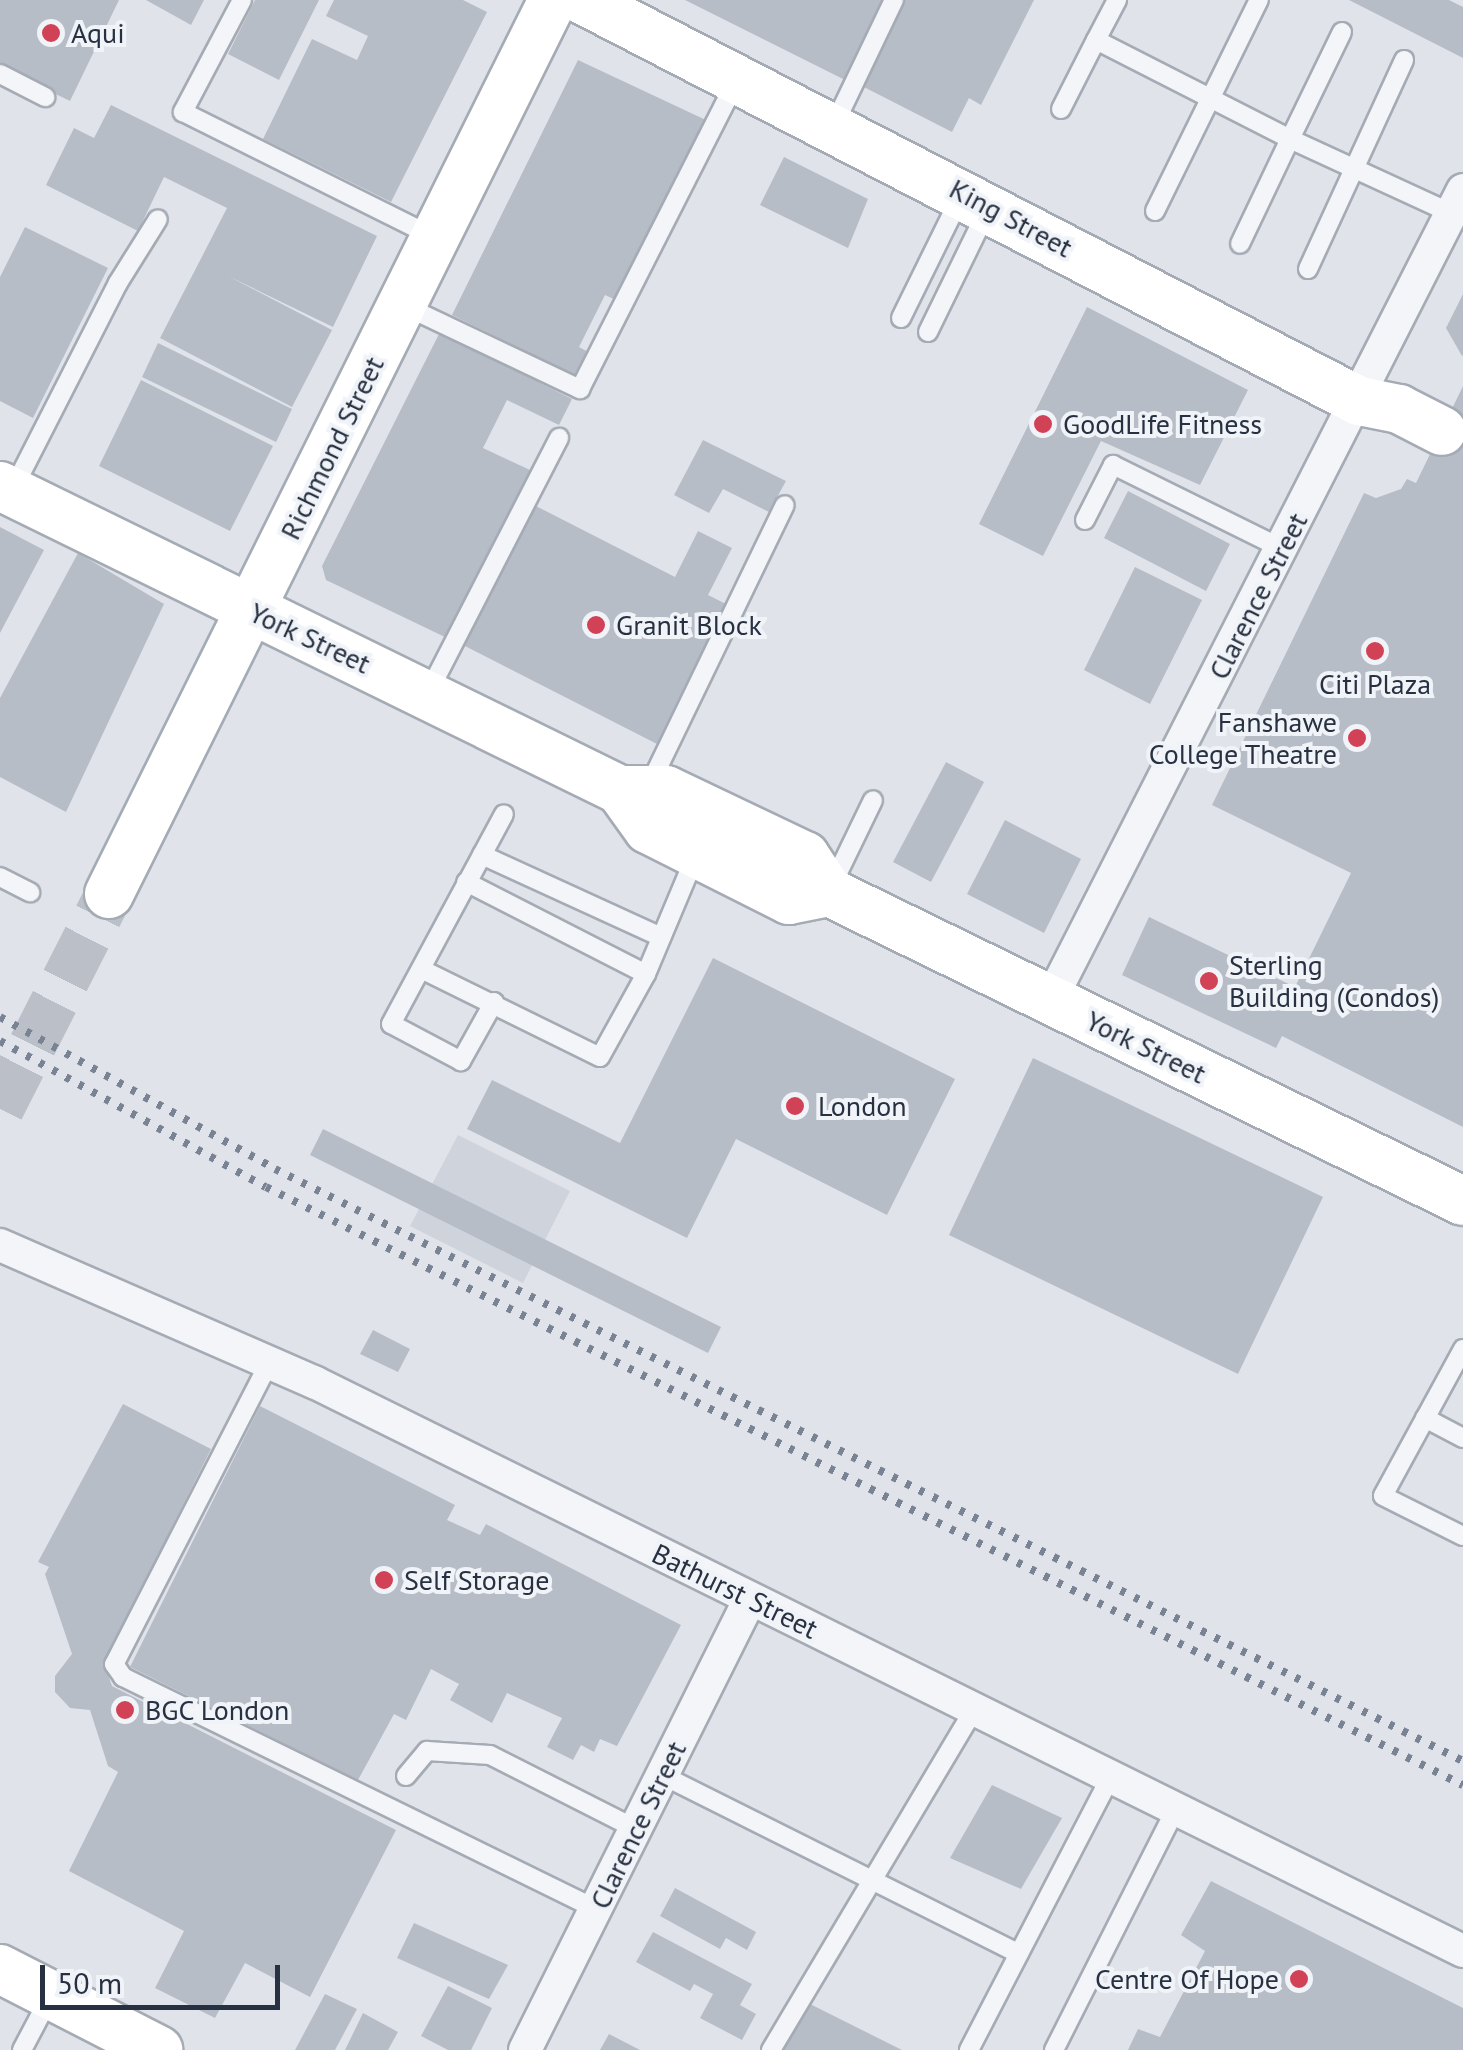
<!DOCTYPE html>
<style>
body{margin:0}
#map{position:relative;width:1463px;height:2050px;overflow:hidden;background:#e0e4ea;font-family:"PT Sans",sans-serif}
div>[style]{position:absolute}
.built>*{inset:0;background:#ced3dc}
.building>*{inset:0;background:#b7bdc7}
.secondary-tunnel>*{height:48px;margin-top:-24px;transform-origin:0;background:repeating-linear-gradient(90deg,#bbc0c8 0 48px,transparent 0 72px)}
.roads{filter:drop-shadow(2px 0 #a5abb4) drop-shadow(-2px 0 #a5abb4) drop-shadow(0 2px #a5abb4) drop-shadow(0 -2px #a5abb4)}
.lane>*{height:18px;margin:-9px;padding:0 9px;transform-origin:9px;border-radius:9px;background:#f3f5f8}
.street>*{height:32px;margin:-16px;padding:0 16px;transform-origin:16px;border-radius:16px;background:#f3f5f8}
.secondary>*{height:48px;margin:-24px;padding:0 24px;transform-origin:24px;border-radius:24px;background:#fff}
.rail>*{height:8px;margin-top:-4px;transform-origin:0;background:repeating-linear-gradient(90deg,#798394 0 5px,transparent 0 15px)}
.dots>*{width:28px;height:28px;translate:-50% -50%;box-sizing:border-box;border:5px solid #f0f3f7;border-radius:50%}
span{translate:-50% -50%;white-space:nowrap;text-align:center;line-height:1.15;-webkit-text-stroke:8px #f0f3f7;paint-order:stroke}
.poi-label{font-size:28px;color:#283142}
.left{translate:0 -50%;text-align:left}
.right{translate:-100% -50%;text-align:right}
.street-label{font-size:28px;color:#283142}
.scale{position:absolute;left:40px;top:1965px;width:240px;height:45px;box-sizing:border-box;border:5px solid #283142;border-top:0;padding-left:12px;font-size:30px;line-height:35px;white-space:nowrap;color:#283142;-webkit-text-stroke:8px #f0f3f7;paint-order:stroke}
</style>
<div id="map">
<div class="built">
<div style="clip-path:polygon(458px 1135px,570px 1191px,523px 1283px,410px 1226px)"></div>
</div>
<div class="building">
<div style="clip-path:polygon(0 0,119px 0,70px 101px,0 67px)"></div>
<div style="clip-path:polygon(146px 0,204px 0,191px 25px)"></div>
<div style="clip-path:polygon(255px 0,319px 0,279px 80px,228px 54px)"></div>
<div style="clip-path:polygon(334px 0,463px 0,487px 12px,391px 202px,263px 139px,312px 39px,357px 60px,368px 36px,326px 16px)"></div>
<div style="clip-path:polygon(685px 0,883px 0,845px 80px)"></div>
<div style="clip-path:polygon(901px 0,1034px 0,981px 105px,969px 98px,952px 132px,858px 84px)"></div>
<div style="clip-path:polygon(1349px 0,1449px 0,1463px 7px,1463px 58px)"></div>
<div style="clip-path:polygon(578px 60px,708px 121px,618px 301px,605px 295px,579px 347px,592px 354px,580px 378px,452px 315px)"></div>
<div style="clip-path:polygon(111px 105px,377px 236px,333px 327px,228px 276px,332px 330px,292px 407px,160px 338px,227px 208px,164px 177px,138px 231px,46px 185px,74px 128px,94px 138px)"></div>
<div style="clip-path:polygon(784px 157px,868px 199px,848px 248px,760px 205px)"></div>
<div style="clip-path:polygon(25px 227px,108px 268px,33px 418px,0 401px,0 277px)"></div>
<div style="clip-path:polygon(1463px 294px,1463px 355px,1462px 356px,1446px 328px)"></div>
<div style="clip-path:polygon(1087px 307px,1248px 390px,1200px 485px,1101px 441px,1043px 556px,979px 524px)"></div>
<div style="clip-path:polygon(440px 332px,572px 399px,559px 425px,507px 400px,483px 448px,530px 470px,447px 638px,326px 580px,322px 566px)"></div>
<div style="clip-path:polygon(158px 343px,292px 409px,276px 442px,142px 377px)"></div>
<div style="clip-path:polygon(141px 380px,273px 446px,230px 531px,99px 466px)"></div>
<div style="clip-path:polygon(1463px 386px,1463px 1127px,1282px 1036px,1276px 1048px,1122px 975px,1149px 917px,1295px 987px,1351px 873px,1212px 805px,1364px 493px,1376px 498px,1401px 489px,1407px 479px,1416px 483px)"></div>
<div style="clip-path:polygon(703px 440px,786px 481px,769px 512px,723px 489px,709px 513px,674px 495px)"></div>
<div style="clip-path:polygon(1128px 491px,1230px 544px,1206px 591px,1104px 538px)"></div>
<div style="clip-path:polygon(534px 505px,675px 577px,698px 531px,732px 548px,708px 595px,728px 605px,657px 744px,463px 645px)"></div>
<div style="clip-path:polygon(0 527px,44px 550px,0 633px)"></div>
<div style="clip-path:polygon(78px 553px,164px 604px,66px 812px,0 777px,0 698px)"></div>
<div style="clip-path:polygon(1135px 567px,1202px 600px,1150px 704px,1084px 670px)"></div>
<div style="clip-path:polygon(946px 762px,984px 782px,931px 882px,893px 862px)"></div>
<div style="clip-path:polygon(1005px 820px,1081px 859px,1044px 933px,967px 894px)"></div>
<div style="clip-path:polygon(713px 958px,955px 1079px,887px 1215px,736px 1139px,687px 1238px,467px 1129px,492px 1080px,620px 1143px)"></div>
<div style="clip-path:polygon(1033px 1058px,1323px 1197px,1238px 1374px,949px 1235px)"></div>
<div style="clip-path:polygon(323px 1129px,721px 1327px,708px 1353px,310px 1155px)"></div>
<div style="clip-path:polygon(373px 1330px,410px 1349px,398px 1372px,360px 1354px)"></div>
<div style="clip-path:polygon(123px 1404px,211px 1449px,104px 1663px,112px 1686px,396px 1830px,310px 1997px,245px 1963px,215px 2018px,155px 1988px,184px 1931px,69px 1871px,118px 1772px,108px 1766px,90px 1710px,70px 1708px,55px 1692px,55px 1676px,72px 1654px,45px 1574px,49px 1567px,38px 1562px)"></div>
<div style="clip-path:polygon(260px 1406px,455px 1505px,447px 1520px,480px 1535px,486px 1524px,681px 1625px,617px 1746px,600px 1739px,594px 1752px,581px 1745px,573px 1760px,547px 1747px,562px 1718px,507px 1693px,492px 1723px,450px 1700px,459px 1684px,431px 1669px,406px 1720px,394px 1714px,358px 1780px,130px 1667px)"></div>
<div style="clip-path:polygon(992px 1785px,1062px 1818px,1021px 1889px,950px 1858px)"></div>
<div style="clip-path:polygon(1211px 1881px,1463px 2008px,1463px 2050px,1128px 2050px,1138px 2029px,1160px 2037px,1205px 1951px,1181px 1935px)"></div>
<div style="clip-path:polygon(675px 1888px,756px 1932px,747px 1950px,726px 1938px,720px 1949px,660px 1916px)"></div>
<div style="clip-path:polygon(414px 1923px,508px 1965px,489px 1999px,397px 1958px)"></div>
<div style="clip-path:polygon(653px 1932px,752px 1984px,740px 2005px,756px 2014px,742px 2040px,700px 2018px,713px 1994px,694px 1984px,690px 1991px,636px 1962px)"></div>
<div style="clip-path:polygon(448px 1986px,492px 2008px,471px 2050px,448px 2050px,421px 2036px)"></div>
<div style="clip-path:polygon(325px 1994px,357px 2009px,335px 2050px,295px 2050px)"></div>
<div style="clip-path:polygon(808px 2003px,902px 2050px,783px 2050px)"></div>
<div style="clip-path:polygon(363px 2013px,398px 2032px,388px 2050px,345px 2050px)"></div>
<div style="clip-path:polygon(609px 2034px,640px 2050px,600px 2050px)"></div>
</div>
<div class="secondary-tunnel">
<div style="left:0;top:1109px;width:241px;rotate:-63.1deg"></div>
</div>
<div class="roads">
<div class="lane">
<div style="left:242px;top:0;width:127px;rotate:117.8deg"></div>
<div style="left:183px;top:112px;width:278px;rotate:26.5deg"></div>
<div style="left:1117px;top:0;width:45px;rotate:117.7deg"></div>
<div style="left:1096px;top:40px;width:218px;rotate:27deg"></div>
<div style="left:1290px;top:139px;width:116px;rotate:115.5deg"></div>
<div style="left:1342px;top:32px;width:119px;rotate:115.9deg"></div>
<div style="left:1290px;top:139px;width:177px;rotate:24.7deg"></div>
<div style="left:0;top:74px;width:51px;rotate:27.1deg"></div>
<div style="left:1061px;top:109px;width:77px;rotate:-63.1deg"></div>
<div style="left:834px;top:125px;width:139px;rotate:-64.4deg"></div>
<div style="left:1155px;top:211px;width:235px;rotate:-63.8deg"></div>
<div style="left:1308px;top:269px;width:230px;rotate:-65.3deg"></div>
<div style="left:405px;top:306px;width:194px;rotate:25.4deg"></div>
<div style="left:580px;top:389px;width:345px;rotate:-63.1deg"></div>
<div style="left:901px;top:318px;width:134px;rotate:-63.8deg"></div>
<div style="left:928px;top:332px;width:135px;rotate:-64deg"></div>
<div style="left:12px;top:491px;width:233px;rotate:-63deg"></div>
<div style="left:118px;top:283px;width:75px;rotate:-58deg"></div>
<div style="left:1085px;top:520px;width:62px;rotate:-63deg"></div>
<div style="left:1113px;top:465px;width:190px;rotate:26.3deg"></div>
<div style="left:428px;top:693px;width:287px;rotate:-62.8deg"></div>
<div style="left:648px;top:788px;width:314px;rotate:-64.2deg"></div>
<div style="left:482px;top:855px;width:197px;rotate:24.6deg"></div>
<div style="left:0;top:877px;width:34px;rotate:27deg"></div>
<div style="left:832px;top:885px;width:94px;rotate:-64.2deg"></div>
<div style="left:421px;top:969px;width:199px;rotate:26.2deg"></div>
<div style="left:600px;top:1057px;width:95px;rotate:-61deg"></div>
<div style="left:646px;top:974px;width:202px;rotate:-152.9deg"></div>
<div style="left:646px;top:974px;width:129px;rotate:-67.2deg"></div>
<div style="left:494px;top:1002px;width:68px;rotate:119.2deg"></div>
<div style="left:461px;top:1061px;width:79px;rotate:-152.1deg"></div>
<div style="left:391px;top:1024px;width:238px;rotate:-61.7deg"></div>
<div style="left:1463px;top:1349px;width:167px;rotate:118.6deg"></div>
<div style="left:1383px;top:1496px;width:89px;rotate:26.6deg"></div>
<div style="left:270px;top:1361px;width:341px;rotate:117.2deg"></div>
<div style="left:114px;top:1664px;width:16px;rotate:55deg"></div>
<div style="left:123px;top:1677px;width:527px;rotate:26.13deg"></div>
<div style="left:1425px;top:1418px;width:43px;rotate:27.8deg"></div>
<div style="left:662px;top:1775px;width:399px;rotate:26.6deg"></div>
<div style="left:406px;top:1776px;width:33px;rotate:-50deg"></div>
<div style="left:427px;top:1751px;width:63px;rotate:3.6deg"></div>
<div style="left:490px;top:1755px;width:164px;rotate:26.9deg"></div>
<div style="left:22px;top:2050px;width:60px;rotate:-62.2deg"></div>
<div style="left:771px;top:2050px;width:398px;rotate:-59.2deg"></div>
<div style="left:969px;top:2050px;width:309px;rotate:-62.6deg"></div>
<div style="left:1054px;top:2050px;width:270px;rotate:-63.2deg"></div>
</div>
<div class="street">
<div style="left:1050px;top:1001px;width:910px;rotate:-63.01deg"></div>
<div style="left:0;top:1245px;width:343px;rotate:23.6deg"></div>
<div style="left:314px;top:1382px;width:1282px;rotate:26.35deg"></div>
<div style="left:525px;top:2050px;width:504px;rotate:-63.49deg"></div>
</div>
<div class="secondary">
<div style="left:583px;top:0;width:873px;rotate:27.33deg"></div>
<div style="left:1359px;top:401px;width:41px;rotate:11.3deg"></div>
<div style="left:1399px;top:409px;width:48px;rotate:27.1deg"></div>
<div style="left:0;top:486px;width:691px;rotate:26.12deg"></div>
<div style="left:620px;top:790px;width:46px"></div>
<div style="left:666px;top:790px;width:154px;rotate:25.4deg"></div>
<div style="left:805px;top:856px;width:43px;rotate:56.3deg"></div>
<div style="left:829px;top:892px;width:705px;rotate:25.98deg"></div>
<div style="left:620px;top:790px;width:48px;rotate:54.3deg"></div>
<div style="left:648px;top:829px;width:158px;rotate:26.7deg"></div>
<div style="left:789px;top:900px;width:41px;rotate:-11.3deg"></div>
<div style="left:109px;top:894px;width:998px;rotate:-63.59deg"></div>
<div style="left:0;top:1969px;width:178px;rotate:27.1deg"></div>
</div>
</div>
<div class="rail">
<div style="left:0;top:1017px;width:314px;rotate:28.9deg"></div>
<div style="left:275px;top:1169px;width:1327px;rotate:26.49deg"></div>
<div style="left:0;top:1041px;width:303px;rotate:28.8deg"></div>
<div style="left:266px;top:1187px;width:1338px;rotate:26.55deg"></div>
</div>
<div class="dots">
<div style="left:51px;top:33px;background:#d24257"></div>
<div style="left:1043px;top:424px;background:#d24257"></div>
<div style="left:596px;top:625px;background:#d24257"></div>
<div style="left:1375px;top:651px;background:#d24257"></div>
<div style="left:1357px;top:738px;background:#d24257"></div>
<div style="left:1209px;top:981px;background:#d24257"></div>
<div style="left:795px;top:1106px;background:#d24257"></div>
<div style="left:384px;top:1580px;background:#d24257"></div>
<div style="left:125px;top:1710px;background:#d24257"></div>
<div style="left:1299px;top:1979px;background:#d24257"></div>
</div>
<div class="poi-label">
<span class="left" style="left:71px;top:33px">Aqui</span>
<span class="left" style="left:1063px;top:424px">GoodLife Fitness</span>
<span class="left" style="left:616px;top:625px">Granit Block</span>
<span style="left:1375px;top:684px">Citi Plaza</span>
<span class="right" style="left:1337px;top:738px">Fanshawe<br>College Theatre</span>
<span class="left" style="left:1229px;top:981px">Sterling<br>Building (Condos)</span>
<span class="left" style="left:818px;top:1106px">London</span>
<span class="left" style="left:404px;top:1580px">Self Storage</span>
<span class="left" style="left:145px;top:1710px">BGC London</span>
<span class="right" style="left:1279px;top:1979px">Centre Of Hope</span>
</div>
<div class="street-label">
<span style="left:1011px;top:218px;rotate:28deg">King Street</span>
<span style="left:332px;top:448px;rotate:-64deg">Richmond Street</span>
<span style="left:1258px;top:596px;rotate:-63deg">Clarence Street</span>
<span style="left:310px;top:638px;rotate:25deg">York Street</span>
<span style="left:1146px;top:1047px;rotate:26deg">York Street</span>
<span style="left:735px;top:1591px;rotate:26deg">Bathurst Street</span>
<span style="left:638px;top:1825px;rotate:-64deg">Clarence Street</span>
</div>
<div class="scale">50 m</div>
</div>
